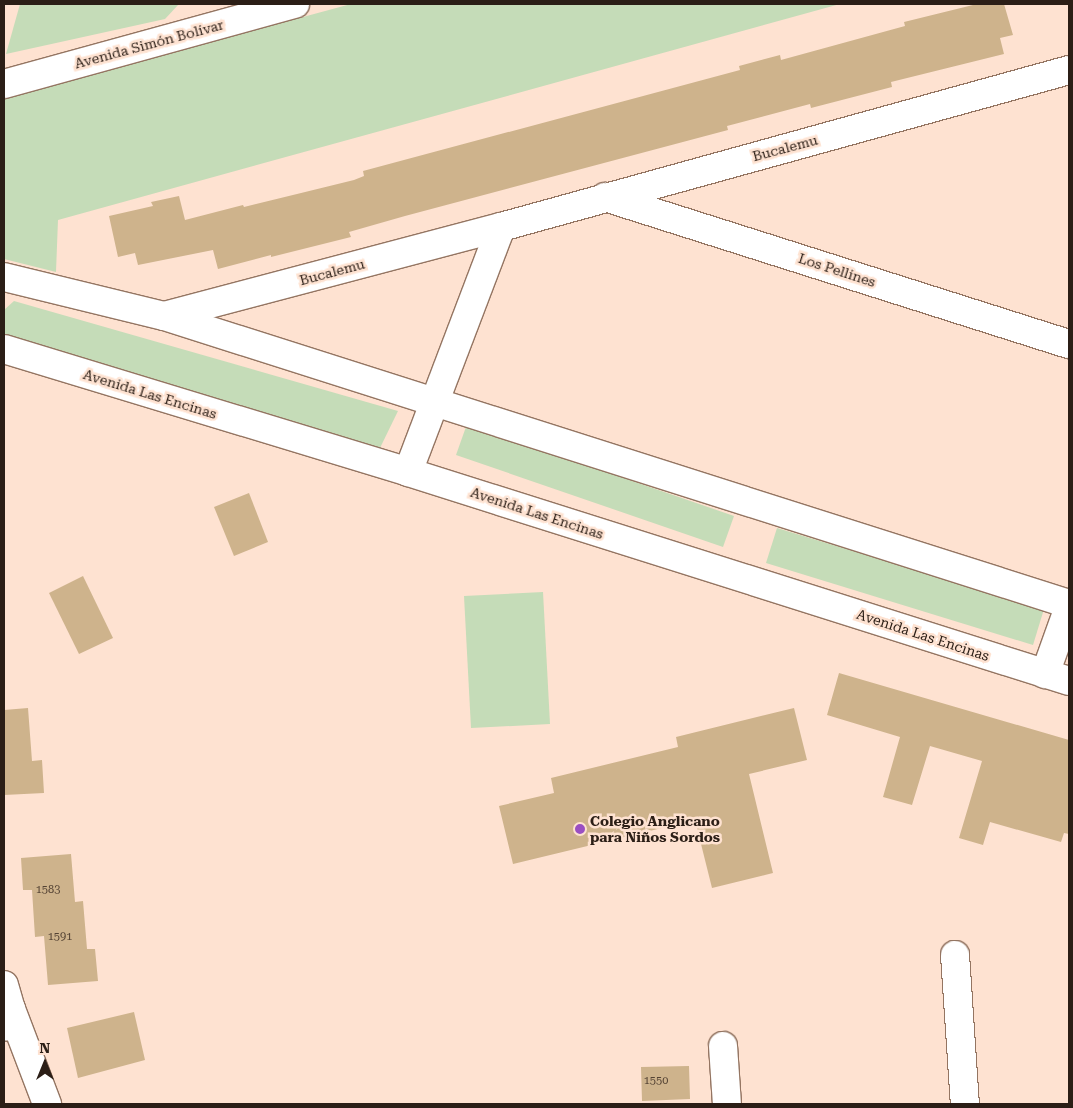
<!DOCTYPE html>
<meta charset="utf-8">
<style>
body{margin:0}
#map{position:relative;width:1073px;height:1108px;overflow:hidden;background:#fee2d1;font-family:"Roboto Serif",serif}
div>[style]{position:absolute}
.green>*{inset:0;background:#c5dcb8}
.building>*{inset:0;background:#ceb38c}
.roads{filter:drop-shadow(1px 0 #947562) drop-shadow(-1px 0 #947562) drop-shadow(0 1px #947562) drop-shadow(0 -1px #947562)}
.minor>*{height:28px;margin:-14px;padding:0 14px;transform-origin:14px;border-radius:14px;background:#fff}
.major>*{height:28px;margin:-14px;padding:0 14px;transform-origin:14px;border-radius:14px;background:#fff}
.dots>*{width:14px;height:14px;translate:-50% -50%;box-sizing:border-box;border:2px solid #fee2d1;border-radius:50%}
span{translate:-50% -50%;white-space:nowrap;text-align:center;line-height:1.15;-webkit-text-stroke:5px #fee2d1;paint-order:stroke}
.number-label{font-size:11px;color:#544334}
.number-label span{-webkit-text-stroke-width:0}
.street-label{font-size:14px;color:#2b1e16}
.poi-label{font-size:14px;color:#2b1e16;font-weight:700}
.left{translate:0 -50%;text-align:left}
.frame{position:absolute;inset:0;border:5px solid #2b1e16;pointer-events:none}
.north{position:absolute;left:20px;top:1038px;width:50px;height:50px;-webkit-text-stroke:4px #fee2d1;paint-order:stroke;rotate:0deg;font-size:14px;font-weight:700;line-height:20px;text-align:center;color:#2b1e16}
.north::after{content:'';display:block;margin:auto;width:18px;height:22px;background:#2b1e16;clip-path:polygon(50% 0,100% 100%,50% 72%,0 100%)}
</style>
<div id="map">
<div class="green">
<div style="clip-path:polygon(20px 4px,179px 4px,165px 19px,6px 54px)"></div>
<div style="clip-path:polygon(351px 4px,840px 4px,58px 220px,56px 272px,4px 259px,4px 98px)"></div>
<div style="clip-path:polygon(14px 301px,398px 411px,379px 450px,4px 335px,4px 310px)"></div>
<div style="clip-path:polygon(467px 424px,734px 516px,723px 547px,456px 455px)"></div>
<div style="clip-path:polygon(777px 528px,1044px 609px,1033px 645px,766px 563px)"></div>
<div style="clip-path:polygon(543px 592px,550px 724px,471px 728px,464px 596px)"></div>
</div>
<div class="building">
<div style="clip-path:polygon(977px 4px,1004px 4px,1013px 35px,1000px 38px,1004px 54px,891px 82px,892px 87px,811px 108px,810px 104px,727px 126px,728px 130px,405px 216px,349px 232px,351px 237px,271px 257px,271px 255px,218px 269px,213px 250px,138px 265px,135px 253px,118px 257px,109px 216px,153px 206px,151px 202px,179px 196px,185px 220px,243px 205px,244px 207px,297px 194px,354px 180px,364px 176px,363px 171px,740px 70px,739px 66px,780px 55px,781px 60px,905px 26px,904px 22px)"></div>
<div style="clip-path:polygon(249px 493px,268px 542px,234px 556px,214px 507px)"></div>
<div style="clip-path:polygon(83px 576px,113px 638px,79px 654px,49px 593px)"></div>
<div style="clip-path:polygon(839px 673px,1069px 740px,1069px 834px,1064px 833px,1061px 842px,990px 822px,983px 845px,959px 838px,982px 761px,930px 746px,912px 805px,883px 797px,900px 737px,827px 715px)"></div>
<div style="clip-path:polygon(28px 708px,32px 761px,42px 760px,44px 793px,4px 795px,4px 710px)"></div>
<div style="clip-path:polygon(794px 708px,807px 760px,749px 774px,773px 873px,712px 888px,695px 820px,513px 864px,499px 806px,554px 793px,551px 778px,678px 747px,676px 737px)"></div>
<div style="clip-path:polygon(71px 854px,75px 902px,83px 901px,87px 949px,95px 949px,98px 981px,48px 985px,44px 936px,35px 937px,32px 890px,23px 890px,21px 858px)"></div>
<div style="clip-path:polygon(134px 1012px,145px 1060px,78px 1078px,67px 1028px)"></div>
<div style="clip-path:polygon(689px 1066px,690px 1099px,642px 1101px,641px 1067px)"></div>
</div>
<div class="roads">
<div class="minor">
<div style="left:4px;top:84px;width:302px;rotate:-15.4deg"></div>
<div style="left:605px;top:197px;width:487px;rotate:17.6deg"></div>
<div style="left:164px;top:316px;width:349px;rotate:-14.8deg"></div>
<div style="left:501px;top:227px;width:589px;rotate:-15.45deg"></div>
<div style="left:408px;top:472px;width:262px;rotate:-69.2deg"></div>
<div style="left:1045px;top:674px;width:71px;rotate:-70.3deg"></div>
<div style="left:955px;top:955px;width:149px;rotate:86.2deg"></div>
<div style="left:4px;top:985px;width:25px;rotate:74deg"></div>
<div style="left:11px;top:1009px;width:18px;rotate:103deg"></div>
<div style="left:11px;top:1009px;width:102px;rotate:69.2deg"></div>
<div style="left:723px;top:1046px;width:58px;rotate:86.1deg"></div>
</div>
<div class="major">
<div style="left:4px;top:277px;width:165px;rotate:13.7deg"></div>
<div style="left:164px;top:316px;width:950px;rotate:17.65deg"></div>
<div style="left:4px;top:349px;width:422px;rotate:16.9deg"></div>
<div style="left:408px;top:472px;width:693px;rotate:17.55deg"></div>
</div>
</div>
<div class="dots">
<div style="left:580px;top:829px;background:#9a4fc2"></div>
</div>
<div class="number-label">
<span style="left:48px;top:890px">1583</span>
<span style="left:60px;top:937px">1591</span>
<span style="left:656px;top:1081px">1550</span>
</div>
<div class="street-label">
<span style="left:149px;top:44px;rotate:-15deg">Avenida Simón Bolívar</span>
<span style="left:785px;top:148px;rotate:-15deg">Bucalemu</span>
<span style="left:837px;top:270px;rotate:18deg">Los Pellines</span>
<span style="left:332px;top:272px;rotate:-15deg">Bucalemu</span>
<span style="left:150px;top:394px;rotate:17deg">Avenida Las Encinas</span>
<span style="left:537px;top:513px;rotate:18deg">Avenida Las Encinas</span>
<span style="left:923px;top:635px;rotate:18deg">Avenida Las Encinas</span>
</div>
<div class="poi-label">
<span class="left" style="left:590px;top:829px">Colegio Anglicano<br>para Niños Sordos</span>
</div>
<div class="frame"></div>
<div class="north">N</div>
</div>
